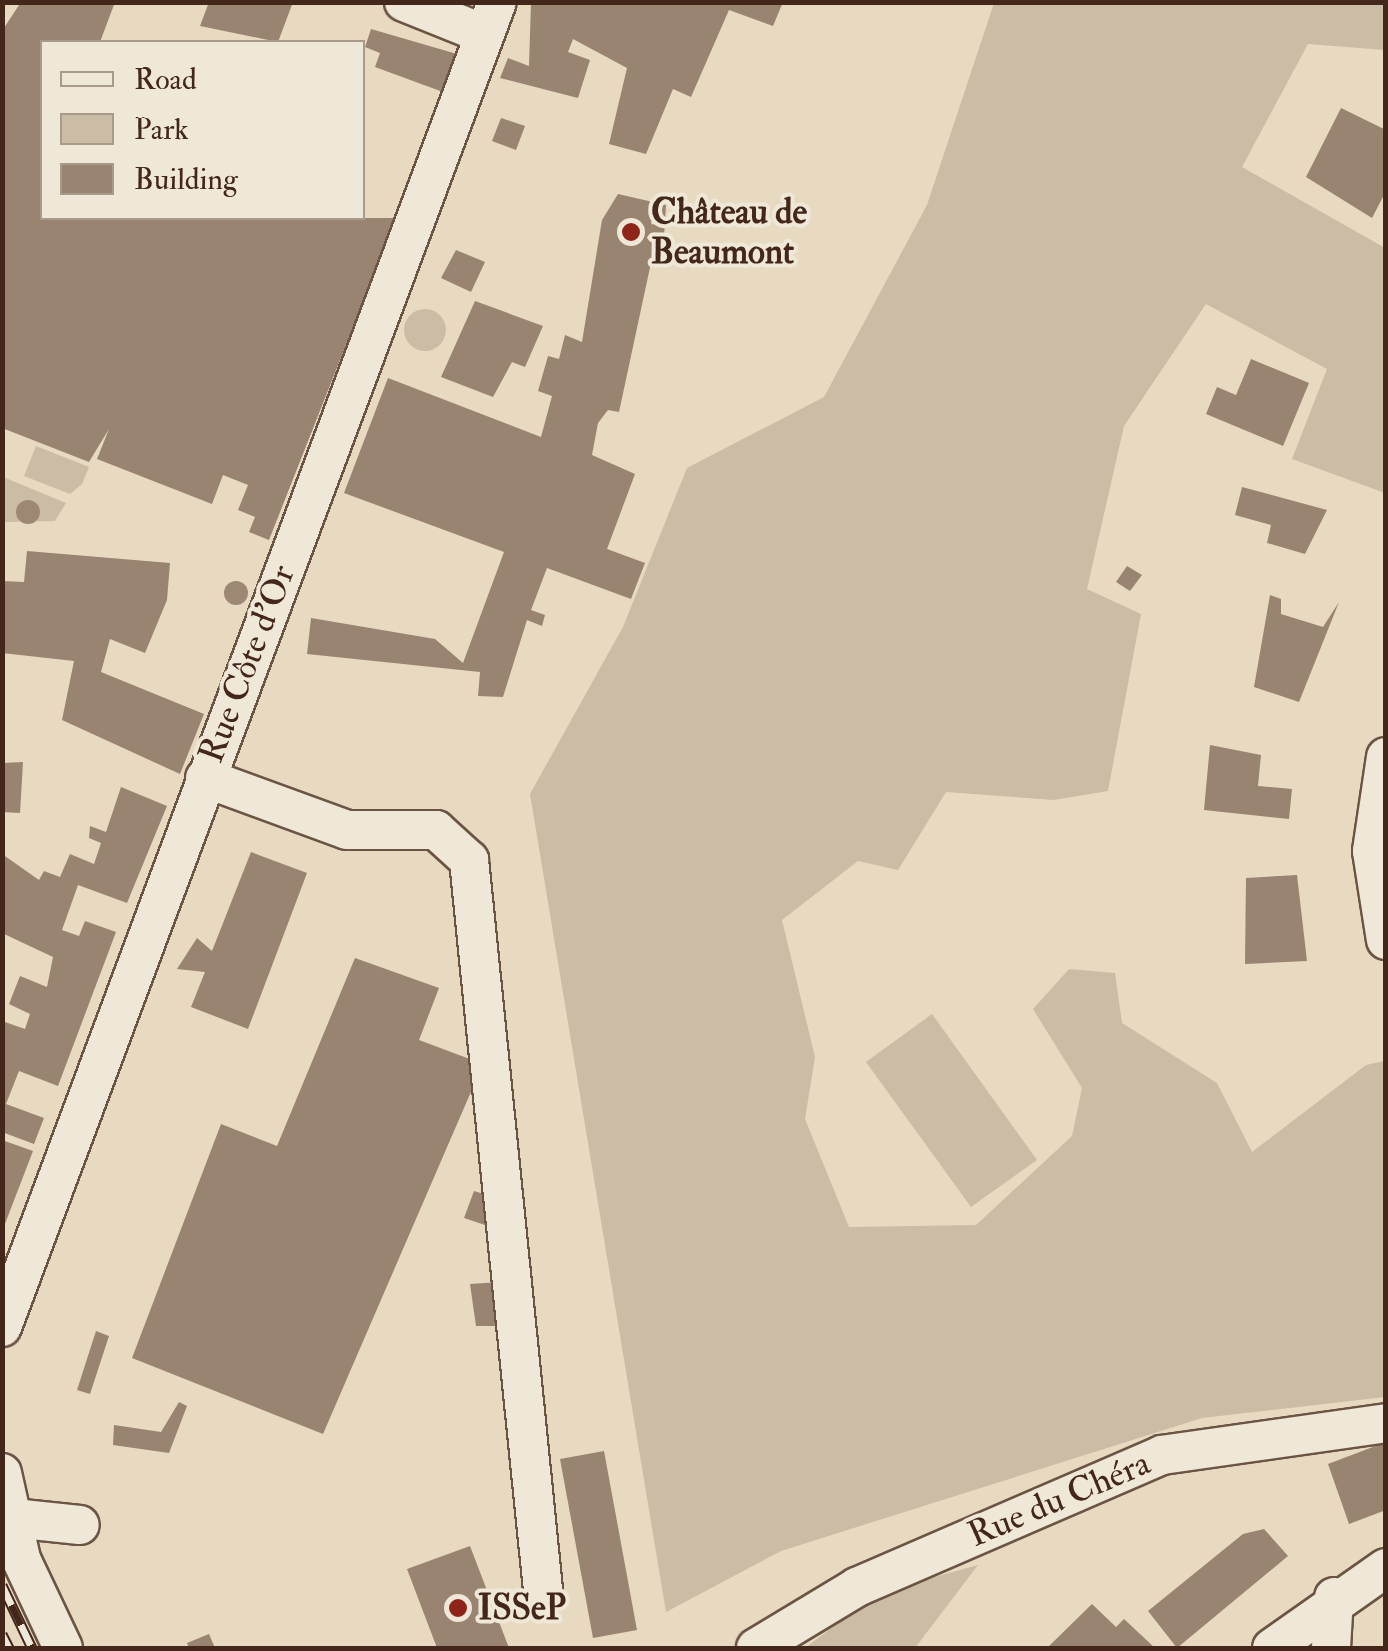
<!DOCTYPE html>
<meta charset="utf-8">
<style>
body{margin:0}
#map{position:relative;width:1388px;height:1651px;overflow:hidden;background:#e7dac1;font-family:"IM FELL Double Pica",serif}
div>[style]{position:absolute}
.green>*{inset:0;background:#cbbca5}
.round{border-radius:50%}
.building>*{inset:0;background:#988471}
.roads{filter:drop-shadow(2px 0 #6c5444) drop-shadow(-2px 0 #6c5444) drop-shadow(0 2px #6c5444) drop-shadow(0 -2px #6c5444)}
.minor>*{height:38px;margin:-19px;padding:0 19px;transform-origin:19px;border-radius:19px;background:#efe7d7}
.rail>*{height:11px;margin-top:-5.5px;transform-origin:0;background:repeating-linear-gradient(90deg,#efe7d7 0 22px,#43271a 0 44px);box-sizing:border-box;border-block:2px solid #43271a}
.trees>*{width:24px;height:24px;margin:-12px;border-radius:50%;background:#9c8875}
.dots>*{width:28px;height:28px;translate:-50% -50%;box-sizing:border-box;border:5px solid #efe7d7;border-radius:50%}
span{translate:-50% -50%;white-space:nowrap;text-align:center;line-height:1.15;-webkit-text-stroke:8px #efe7d7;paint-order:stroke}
.poi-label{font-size:35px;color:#43271a;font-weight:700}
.left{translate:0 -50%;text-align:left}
.street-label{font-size:35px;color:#43271a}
.frame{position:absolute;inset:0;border:5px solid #43271a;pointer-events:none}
.legend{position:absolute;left:40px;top:40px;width:325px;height:180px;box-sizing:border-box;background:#efe7d7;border:2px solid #aa9a8b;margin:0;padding:12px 18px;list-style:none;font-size:30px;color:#43271a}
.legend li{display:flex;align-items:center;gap:20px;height:50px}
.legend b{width:50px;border:2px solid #aa9a8b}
</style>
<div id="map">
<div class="green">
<div style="clip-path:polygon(994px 3px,1385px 3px,1385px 50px,1308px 44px,1242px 167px,1385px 248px,1385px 493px,1292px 459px,1327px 369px,1206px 304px,1124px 426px,1087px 589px,1141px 614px,1108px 791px,1054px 800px,946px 792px,898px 870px,858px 861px,782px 920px,815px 1057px,805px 1119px,849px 1227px,976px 1225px,1072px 1136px,1082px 1088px,1033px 1009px,1069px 969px,1115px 973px,1122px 1023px,1217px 1083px,1252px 1152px,1366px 1065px,1385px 1061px,1385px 1397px,1202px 1418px,781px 1551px,666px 1612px,530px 794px,623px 627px,687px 468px,824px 397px,927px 205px)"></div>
<div class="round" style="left:404px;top:309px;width:42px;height:42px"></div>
<div style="clip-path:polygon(36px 446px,89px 467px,82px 484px,70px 494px,24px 476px)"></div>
<div style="clip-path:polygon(3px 477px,66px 503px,55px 521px,3px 522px)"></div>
<div style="clip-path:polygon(932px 1014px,1037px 1160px,971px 1207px,866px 1062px)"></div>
<div style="clip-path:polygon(978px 1565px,915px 1648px,805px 1648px,877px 1593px)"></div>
</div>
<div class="building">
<div style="clip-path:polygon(21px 2px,115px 2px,100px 42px,42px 42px,42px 218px,396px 218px,269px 540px,249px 532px,255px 517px,238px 510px,248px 485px,223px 475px,212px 504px,97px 459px,109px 429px,89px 462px,2px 428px,2px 31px)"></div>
<div style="clip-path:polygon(209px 2px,293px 2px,278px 42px,200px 26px)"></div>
<div style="clip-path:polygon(531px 2px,783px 2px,773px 26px,729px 10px,691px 97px,673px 89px,646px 154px,609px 144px,627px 68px,573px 39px,568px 52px,590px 60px,578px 98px,500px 78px,508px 58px,529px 66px)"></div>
<div style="clip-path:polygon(371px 29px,457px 54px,443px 92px,375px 67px,380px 53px,365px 47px)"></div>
<div style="clip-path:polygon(1341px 108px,1386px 130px,1386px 191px,1372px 218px,1306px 177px)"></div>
<div style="clip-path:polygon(501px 118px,525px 126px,516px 150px,492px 141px)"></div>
<div style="clip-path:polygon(618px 194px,666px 205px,663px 252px,652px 258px,619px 412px,608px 410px,598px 423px,592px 455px,635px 474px,607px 549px,645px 563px,631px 599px,547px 568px,531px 610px,545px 615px,542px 626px,527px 620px,503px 697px,478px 696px,480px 672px,307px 654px,311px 618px,435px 639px,463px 663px,504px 552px,344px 493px,388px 378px,541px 437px,552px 396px,538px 391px,548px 356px,559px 359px,565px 335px,582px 342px,602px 220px)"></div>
<div style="clip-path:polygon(456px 250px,485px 262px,471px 292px,441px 278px)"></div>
<div style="clip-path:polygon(475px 301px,543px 326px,525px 367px,512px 362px,493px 397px,441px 377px)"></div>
<div style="clip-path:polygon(1251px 359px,1309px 383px,1283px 446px,1206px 414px,1217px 387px,1236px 395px)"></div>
<div style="clip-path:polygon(1242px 487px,1327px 510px,1305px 554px,1267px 543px,1271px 525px,1235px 515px)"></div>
<div style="clip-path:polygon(27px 551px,170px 563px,167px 600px,145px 653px,110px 639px,101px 672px,204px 714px,180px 774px,62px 720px,74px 661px,2px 653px,2px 581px,24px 582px)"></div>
<div style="clip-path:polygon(1127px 566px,1142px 575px,1130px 591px,1116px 582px)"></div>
<div style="clip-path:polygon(1270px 595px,1281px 599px,1281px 614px,1323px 627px,1339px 602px,1299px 702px,1254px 687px)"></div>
<div style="clip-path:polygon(1210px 745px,1261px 755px,1258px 786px,1292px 789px,1289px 819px,1204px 810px)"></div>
<div style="clip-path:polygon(23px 762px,20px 813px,2px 812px,2px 763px)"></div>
<div style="clip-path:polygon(121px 787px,167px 806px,127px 903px,78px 885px,62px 930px,79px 936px,85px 921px,116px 932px,58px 1086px,19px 1071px,6px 1104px,44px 1118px,34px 1144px,2px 1132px,2px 1021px,25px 1029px,30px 1014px,9px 1004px,20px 976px,47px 987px,53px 957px,2px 933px,2px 854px,39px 880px,44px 871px,60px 877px,70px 854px,94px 864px,101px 843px,89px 838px,90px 826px,106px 832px)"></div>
<div style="clip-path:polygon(251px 852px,307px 873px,248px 1029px,191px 1007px,205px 972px,177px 969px,197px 938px,212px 951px)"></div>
<div style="clip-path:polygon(1297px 875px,1307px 961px,1245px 964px,1246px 878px)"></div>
<div style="clip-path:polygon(355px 958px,439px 988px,419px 1040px,483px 1064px,323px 1434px,132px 1358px,221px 1124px,277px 1146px)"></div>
<div style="clip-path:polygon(2px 1140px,33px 1151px,3px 1229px,2px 1229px)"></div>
<div style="clip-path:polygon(474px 1191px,494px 1197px,494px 1228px,464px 1218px)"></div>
<div style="clip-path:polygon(501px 1282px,504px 1326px,476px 1326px,470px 1284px)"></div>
<div style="clip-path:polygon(96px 1331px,109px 1336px,90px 1394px,77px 1390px)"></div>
<div style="clip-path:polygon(179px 1402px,187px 1406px,169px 1453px,113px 1445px,114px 1425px,161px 1432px)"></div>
<div style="clip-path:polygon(1386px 1442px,1386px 1510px,1349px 1524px,1328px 1464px)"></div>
<div style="clip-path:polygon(604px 1451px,637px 1630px,593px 1638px,560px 1459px)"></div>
<div style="clip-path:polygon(1264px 1529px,1288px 1556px,1177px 1648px,1148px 1611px,1243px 1534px)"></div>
<div style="clip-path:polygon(470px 1546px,509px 1648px,437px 1648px,407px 1569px)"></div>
<div style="clip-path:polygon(1092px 1604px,1116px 1627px,1124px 1619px,1155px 1648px,1047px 1648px)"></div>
<div style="clip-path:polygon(209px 1634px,215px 1648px,189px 1648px,187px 1643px)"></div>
</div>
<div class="roads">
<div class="minor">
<div style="left:404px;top:2px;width:86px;rotate:21.8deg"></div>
<div style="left:1386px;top:757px;width:95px;rotate:98.5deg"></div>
<div style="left:1372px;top:851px;width:90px;rotate:81.1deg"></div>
<div style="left:205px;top:778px;width:151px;rotate:20.1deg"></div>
<div style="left:347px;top:830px;width:89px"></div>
<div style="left:436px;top:830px;width:45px;rotate:42.3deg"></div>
<div style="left:469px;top:860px;width:734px;rotate:84.21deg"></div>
<div style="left:2px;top:1327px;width:1414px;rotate:-69.52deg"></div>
<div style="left:2px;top:1473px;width:88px;rotate:77.5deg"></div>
<div style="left:21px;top:1559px;width:98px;rotate:64.7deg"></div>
<div style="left:13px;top:1518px;width:67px;rotate:6deg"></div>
<div style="left:756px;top:1648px;width:118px;rotate:-31.1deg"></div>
<div style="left:857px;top:1587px;width:332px;rotate:-23.4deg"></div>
<div style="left:1162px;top:1455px;width:226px;rotate:-8.1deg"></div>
<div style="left:1272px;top:1648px;width:139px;rotate:-35.1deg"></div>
<div style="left:1331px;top:1648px;width:51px;rotate:-86.6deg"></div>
</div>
</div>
<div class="rail">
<div style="left:2px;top:1585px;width:70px;rotate:64.5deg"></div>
<div style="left:2px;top:1634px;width:16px;rotate:63deg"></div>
</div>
<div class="trees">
<div style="left:28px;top:512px"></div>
<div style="left:236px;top:593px"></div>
</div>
<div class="dots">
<div style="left:631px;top:232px;background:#8f2418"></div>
<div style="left:458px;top:1608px;background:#8f2418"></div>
</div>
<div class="poi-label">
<span class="left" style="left:651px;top:232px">Château de<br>Beaumont</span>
<span class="left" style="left:478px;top:1608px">ISSeP</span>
</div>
<div class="street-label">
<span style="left:247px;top:664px;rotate:-69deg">Rue Côte d'Or</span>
<span style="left:1059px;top:1499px;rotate:-23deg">Rue du Chéra</span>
</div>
<div class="frame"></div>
<ul class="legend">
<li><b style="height:12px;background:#efe7d7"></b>Road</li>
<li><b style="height:28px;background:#cbbca5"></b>Park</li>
<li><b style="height:28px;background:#988471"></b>Building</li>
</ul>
</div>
